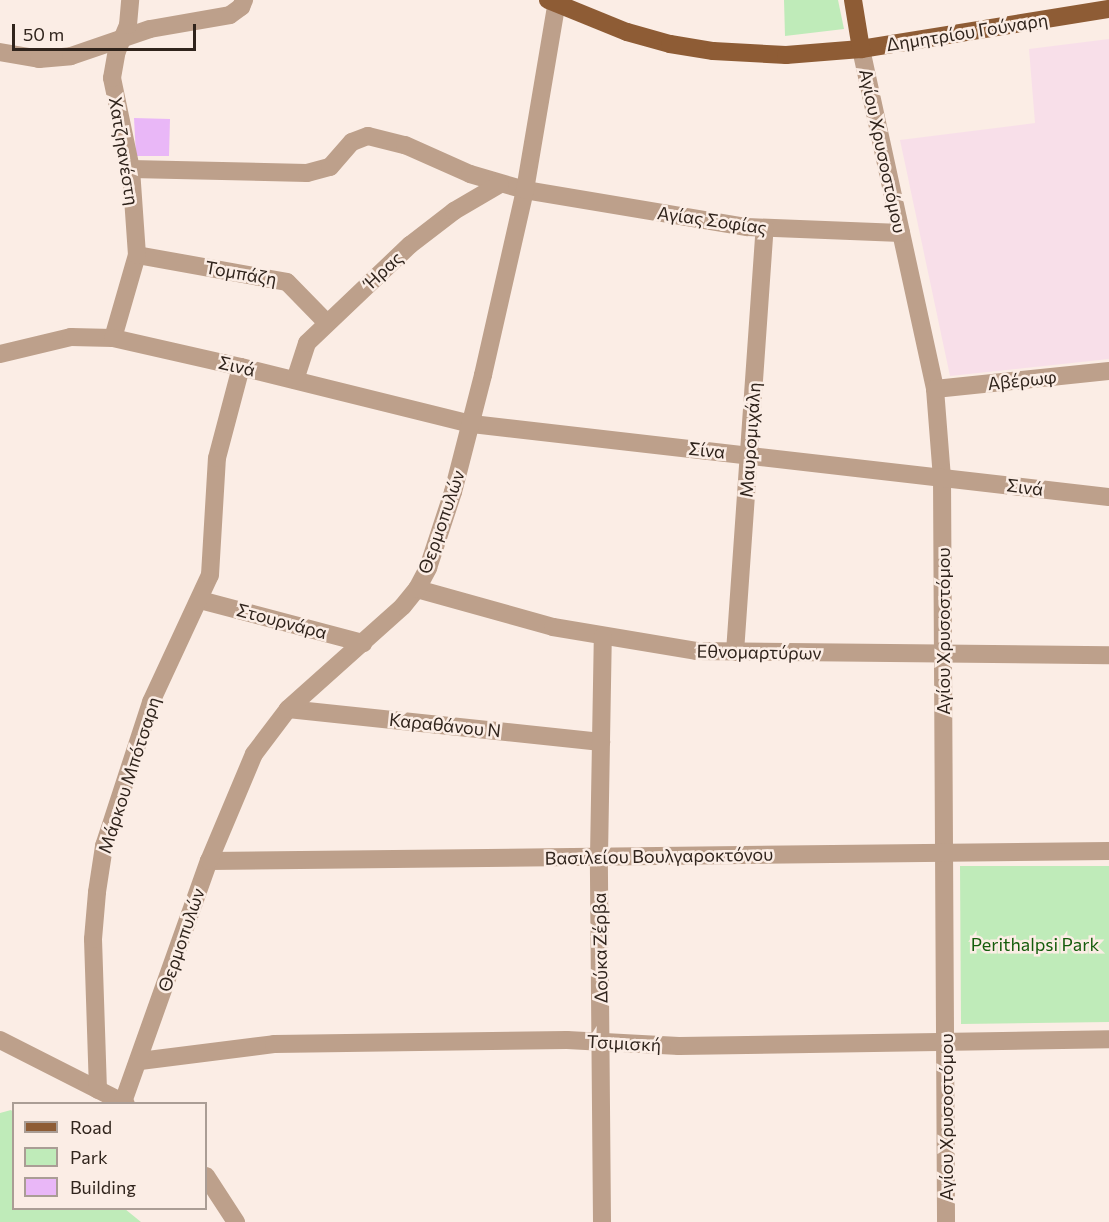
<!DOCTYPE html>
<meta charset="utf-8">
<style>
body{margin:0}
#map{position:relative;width:1109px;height:1222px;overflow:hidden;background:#fbede5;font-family:Commissioner,sans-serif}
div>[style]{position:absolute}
.education>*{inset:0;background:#f8dfe9}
.green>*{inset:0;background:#bfebb9}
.building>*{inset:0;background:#e9b7f7}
.minor>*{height:18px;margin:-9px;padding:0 9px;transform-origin:9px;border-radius:9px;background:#bda08b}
.major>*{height:18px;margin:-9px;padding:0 9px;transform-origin:9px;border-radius:9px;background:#8e5c35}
span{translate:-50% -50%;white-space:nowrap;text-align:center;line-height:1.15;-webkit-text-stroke:5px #fbede5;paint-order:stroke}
.street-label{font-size:18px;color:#30241c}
.park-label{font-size:18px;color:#145c0b}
.legend{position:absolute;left:12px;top:1102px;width:195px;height:108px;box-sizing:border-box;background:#fbede5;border:2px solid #aa9d95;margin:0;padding:8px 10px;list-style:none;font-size:18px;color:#30241c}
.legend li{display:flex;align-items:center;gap:12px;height:30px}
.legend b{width:30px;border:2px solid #aa9d95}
.scale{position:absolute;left:12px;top:24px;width:184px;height:27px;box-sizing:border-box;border:3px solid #30241c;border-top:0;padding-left:8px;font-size:18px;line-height:21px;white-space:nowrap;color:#30241c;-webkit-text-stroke:4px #fbede5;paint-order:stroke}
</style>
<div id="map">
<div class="education">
<div style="clip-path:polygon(1109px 39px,1109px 359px,950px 376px,900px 140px,1035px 123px,1029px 49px)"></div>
</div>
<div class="green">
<div style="clip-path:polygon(784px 0,838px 0,844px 29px,785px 36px)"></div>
<div style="clip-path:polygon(960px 866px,1109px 866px,1109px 1022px,961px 1024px)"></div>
<div style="clip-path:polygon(11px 1110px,14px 1113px,14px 1208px,125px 1209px,141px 1222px,0 1222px,0 1113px)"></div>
</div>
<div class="building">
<div style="clip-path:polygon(134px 118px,170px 119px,169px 156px,136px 156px)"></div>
</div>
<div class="minor">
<div style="left:861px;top:49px;width:348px;rotate:77.7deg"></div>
<div style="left:935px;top:389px;width:88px;rotate:85.5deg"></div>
<div style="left:942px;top:477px;width:745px;rotate:89.69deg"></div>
<div style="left:0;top:52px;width:40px;rotate:10deg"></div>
<div style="left:39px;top:59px;width:32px;rotate:-5deg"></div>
<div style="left:71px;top:56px;width:83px;rotate:-18.9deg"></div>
<div style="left:150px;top:29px;width:81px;rotate:-9.9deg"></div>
<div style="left:230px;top:15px;width:14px;rotate:-36deg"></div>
<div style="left:241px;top:7px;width:8px;rotate:-67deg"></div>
<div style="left:131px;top:169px;width:176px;rotate:1.3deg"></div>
<div style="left:307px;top:173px;width:24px;rotate:-15deg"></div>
<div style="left:330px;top:167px;width:33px;rotate:-49deg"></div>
<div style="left:352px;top:142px;width:17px;rotate:-21deg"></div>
<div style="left:368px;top:136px;width:38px;rotate:14deg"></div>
<div style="left:405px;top:145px;width:71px;rotate:24deg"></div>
<div style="left:470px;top:174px;width:57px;rotate:16.2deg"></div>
<div style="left:525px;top:190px;width:225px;rotate:9.5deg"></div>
<div style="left:747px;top:227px;width:154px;rotate:2.2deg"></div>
<div style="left:137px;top:255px;width:152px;rotate:10.2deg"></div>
<div style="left:287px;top:282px;width:57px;rotate:45.7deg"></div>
<div style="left:113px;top:338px;width:86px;rotate:-73.9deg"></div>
<div style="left:137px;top:255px;width:86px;rotate:-94deg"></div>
<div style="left:131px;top:169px;width:93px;rotate:-101.8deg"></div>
<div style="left:112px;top:78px;width:27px;rotate:-80deg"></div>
<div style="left:117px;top:51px;width:28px;rotate:-67deg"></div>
<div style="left:128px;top:25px;width:25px;rotate:-85deg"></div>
<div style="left:0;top:354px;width:73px;rotate:-13.5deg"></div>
<div style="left:71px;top:337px;width:42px;rotate:1.4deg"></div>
<div style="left:113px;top:338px;width:131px;rotate:12.8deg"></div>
<div style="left:241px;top:367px;width:238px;rotate:13.9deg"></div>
<div style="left:472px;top:424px;width:641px;rotate:6.54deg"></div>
<div style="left:295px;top:380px;width:39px;rotate:-72deg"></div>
<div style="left:307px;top:343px;width:142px;rotate:-43.6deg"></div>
<div style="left:410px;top:245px;width:56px;rotate:-37.7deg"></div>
<div style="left:454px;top:211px;width:53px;rotate:-30.4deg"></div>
<div style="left:935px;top:389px;width:175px;rotate:-5.9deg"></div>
<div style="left:417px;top:589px;width:141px;rotate:15.6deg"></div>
<div style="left:553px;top:627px;width:145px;rotate:9.5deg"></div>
<div style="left:696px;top:651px;width:413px;rotate:0.6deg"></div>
<div style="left:200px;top:600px;width:169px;rotate:14.8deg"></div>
<div style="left:735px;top:652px;width:425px;rotate:-86deg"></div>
<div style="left:288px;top:709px;width:315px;rotate:6deg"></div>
<div style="left:209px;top:861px;width:900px;rotate:-0.64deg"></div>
<div style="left:0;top:1040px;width:141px;rotate:26.9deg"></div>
<div style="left:140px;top:1061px;width:135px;rotate:-7.2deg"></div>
<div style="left:274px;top:1044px;width:293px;rotate:-0.8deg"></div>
<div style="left:567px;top:1040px;width:112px;rotate:3.1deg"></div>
<div style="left:679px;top:1046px;width:430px;rotate:-0.9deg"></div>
<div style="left:98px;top:1090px;width:151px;rotate:-91.9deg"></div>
<div style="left:93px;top:939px;width:47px;rotate:-85.1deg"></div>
<div style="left:97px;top:892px;width:47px;rotate:-81.3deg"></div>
<div style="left:104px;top:846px;width:151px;rotate:-71.9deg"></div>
<div style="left:151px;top:702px;width:140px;rotate:-65.1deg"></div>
<div style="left:210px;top:575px;width:117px;rotate:-86.6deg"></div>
<div style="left:217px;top:458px;width:94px;rotate:-75.2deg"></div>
<div style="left:123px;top:1102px;width:256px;rotate:-70.4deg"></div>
<div style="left:209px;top:861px;width:116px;rotate:-67.2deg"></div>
<div style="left:254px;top:754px;width:56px;rotate:-52.9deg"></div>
<div style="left:288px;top:709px;width:154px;rotate:-41.8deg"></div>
<div style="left:403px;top:606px;width:22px;rotate:-51deg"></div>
<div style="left:417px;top:589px;width:24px;rotate:-62deg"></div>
<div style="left:428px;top:568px;width:80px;rotate:-71.8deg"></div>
<div style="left:453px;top:492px;width:121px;rotate:-75.6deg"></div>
<div style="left:483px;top:375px;width:190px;rotate:-77.2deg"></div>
<div style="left:525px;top:190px;width:193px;rotate:-80.4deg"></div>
<div style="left:206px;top:1176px;width:55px;rotate:56.9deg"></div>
<div style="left:602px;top:1222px;width:366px;rotate:-90.5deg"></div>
<div style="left:599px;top:856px;width:219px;rotate:-89deg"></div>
</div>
<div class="major">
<div style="left:548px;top:0;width:85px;rotate:22.1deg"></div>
<div style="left:627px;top:32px;width:45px;rotate:15.6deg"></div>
<div style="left:670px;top:44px;width:44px;rotate:9.2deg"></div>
<div style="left:713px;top:51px;width:73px;rotate:3.1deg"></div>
<div style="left:786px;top:55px;width:75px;rotate:-4.6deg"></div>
<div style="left:861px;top:49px;width:251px;rotate:-9.2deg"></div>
<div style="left:853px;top:0;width:50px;rotate:80.7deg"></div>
</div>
<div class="street-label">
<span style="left:967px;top:32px;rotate:-9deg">Δημητρίου Γούναρη</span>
<span style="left:124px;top:151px;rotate:81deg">Χατζηανέστη</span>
<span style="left:883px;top:151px;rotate:78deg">Αγίου Χρυσοστόμου</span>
<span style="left:712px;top:220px;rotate:8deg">Αγίας Σοφίας</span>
<span style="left:383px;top:270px;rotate:-43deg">Ήρας</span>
<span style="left:241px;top:273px;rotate:10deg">Τομπάζη</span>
<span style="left:237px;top:366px;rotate:13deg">Σινά</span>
<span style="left:1022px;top:380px;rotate:-6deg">Αβέρωφ</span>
<span style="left:750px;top:440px;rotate:-86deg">Μαυρομιχάλη</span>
<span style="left:707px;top:450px;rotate:6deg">Σίνα</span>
<span style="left:1025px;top:487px;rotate:7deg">Σινά</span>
<span style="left:441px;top:522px;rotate:-71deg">Θερμοπυλών</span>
<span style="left:282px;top:621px;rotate:15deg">Στουρνάρα</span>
<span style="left:943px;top:631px;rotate:-90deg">Αγίου Χρυσοστόμου</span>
<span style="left:759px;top:652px;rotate:1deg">Εθνομαρτύρων</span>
<span style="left:445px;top:725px;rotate:6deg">Καραθάνου Ν</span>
<span style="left:129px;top:775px;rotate:-72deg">Μάρκου Μπότσαρη</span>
<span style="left:659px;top:856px;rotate:-1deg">Βασιλείου Βουλγαροκτόνου</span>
<span style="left:181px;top:940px;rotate:-71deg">Θερμοπυλών</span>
<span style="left:600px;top:948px;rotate:-91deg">Δούκα Ζέρβα</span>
<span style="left:624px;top:1043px;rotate:3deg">Τσιμισκή</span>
<span style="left:946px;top:1117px;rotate:-90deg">Αγίου Χρυσοστόμου</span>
</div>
<div class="park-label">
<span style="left:1035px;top:944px">Perithalpsi Park</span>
</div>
<ul class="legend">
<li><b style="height:8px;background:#8e5c35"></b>Road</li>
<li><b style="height:16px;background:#bfebb9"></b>Park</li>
<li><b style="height:16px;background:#e9b7f7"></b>Building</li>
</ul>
<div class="scale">50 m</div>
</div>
